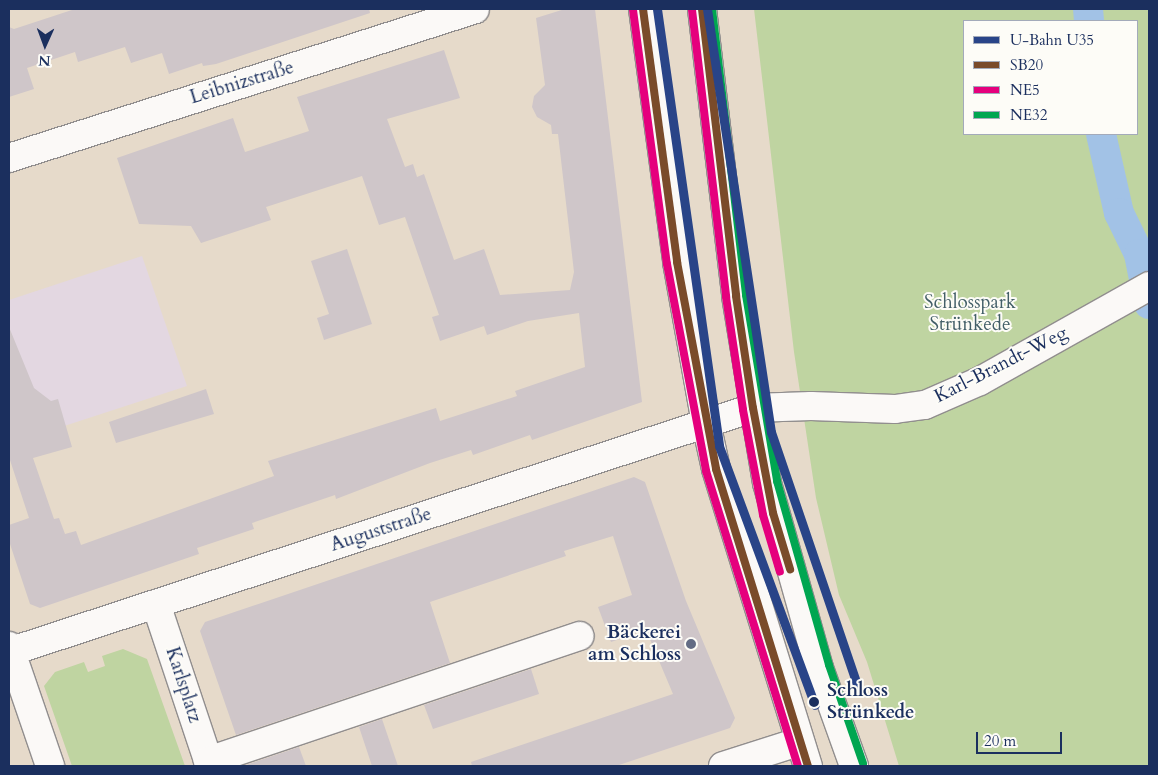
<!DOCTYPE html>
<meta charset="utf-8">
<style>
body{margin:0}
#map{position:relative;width:1158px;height:775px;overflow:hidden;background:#e6daca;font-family:Cardo,serif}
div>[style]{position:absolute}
.built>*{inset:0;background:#e3d7e1}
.green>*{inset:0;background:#bfd4a1}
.canal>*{height:30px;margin:-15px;padding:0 15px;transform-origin:15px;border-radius:15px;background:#a2c2e6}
.building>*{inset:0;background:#cfc6c9}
.roads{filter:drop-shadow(1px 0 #918e8e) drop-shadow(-1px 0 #918e8e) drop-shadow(0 1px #918e8e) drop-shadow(0 -1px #918e8e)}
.minor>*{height:28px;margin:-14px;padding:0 14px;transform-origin:14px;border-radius:14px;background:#fbf9f7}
.bus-1>*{height:8px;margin:-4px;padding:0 4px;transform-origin:4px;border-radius:4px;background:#7a4b2a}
.bus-2>*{height:8px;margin:-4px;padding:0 4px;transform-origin:4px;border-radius:4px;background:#e5007d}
.bus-3>*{height:8px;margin:-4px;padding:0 4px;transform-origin:4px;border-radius:4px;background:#00a651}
.metro-1>*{height:9px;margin:-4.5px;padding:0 4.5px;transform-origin:4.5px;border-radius:4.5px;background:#294488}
.dots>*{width:14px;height:14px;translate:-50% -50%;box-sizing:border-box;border:2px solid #fdfcf7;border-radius:50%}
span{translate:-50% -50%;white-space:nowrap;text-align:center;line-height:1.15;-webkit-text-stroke:4px #fdfcf7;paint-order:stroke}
.street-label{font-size:19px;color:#1b2f5e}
.park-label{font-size:19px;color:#435f68}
.poi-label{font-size:19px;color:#1b2f5e;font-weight:700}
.right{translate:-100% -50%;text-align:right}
.stop-label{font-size:19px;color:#1b2f5e;font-weight:700}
.left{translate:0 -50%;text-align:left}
.frame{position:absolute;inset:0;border:10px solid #1b2f5e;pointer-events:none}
.legend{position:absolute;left:963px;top:20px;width:175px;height:115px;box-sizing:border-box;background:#fdfcf7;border:1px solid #a3aaba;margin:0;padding:6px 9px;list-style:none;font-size:15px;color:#1b2f5e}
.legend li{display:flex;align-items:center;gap:10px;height:25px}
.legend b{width:25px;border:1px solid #a3aaba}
.north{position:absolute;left:20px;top:20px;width:50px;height:50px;-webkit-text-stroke:4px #fdfcf7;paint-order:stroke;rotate:182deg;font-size:14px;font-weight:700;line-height:20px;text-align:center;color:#1b2f5e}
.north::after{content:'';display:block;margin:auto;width:18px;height:22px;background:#1b2f5e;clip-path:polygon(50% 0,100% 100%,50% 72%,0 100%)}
.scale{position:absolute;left:976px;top:732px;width:86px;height:22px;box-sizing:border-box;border:2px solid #1b2f5e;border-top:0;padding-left:6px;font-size:15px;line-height:18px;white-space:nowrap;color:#1b2f5e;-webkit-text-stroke:4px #fdfcf7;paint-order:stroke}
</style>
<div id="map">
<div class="built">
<div style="clip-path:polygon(142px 256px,187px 386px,9px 444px,9px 300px)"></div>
</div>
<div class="green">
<div style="clip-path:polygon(evenodd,754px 9px,1149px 9px,1149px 766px,899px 766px,867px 662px,839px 595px,816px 498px,794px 352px,754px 9px,964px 21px,1137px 21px,1137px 134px,964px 134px,964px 21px)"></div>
<div style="clip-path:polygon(123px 649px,147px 659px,185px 766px,72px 766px,44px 686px,55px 672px,84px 662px,88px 672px,105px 666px,102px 656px)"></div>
</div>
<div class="canal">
<div style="left:1088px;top:9px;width:12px;rotate:85deg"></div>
<div style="left:1101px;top:134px;width:81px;rotate:77.2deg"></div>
<div style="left:1119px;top:213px;width:46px;rotate:64deg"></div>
<div style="left:1139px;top:254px;width:51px;rotate:78.7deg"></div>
</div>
<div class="building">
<div style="clip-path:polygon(75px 9px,369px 9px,370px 13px,216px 64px,203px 66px,202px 63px,169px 74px,162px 53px,131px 63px,125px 47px,78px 62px,75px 52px,27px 68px,34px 89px,9px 97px,9px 27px,14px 29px)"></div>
<div style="clip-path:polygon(565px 9px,595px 9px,642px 402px,532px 440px,530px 435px,473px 455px,471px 450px,430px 463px,336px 499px,335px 495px,252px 523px,254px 529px,197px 548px,199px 554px,40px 608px,30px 604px,9px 541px,9px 525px,29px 518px,9px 457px,9px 327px,34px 388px,51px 401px,58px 399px,72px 447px,33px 458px,54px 519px,59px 518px,65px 534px,76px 531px,81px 545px,274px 476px,268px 461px,436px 408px,440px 421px,517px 396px,515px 391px,585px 367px,579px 313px,528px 321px,487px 335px,484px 326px,440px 341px,432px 317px,439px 315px,405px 217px,379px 225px,362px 176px,266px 207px,271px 220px,201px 243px,191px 226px,139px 224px,117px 158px,233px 118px,245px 152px,309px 131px,297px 97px,444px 50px,460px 98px,387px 119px,405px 167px,413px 164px,417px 177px,424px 174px,454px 260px,484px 249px,500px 295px,570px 290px,574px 272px,558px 134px,552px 134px,551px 125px,537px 117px,532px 107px,534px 96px,545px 85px,536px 18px)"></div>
<div style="clip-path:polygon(347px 249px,372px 324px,324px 340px,317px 318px,329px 314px,311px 261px)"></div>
<div style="clip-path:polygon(206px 389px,214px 414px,116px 443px,109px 422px)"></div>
<div style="clip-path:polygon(634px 477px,645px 482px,686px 601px,735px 718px,730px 728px,616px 766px,472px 766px,471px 762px,673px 694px,646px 630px,611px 642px,598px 607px,632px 595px,613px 536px,564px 551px,566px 556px,430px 602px,450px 663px,236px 735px,200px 631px,205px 622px)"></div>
<div style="clip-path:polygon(531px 669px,539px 694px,433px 729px,424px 705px)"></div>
<div style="clip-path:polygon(382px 719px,398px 766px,372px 766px,359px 727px)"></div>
<div style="clip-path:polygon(299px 747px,306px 766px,246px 766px,246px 765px)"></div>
</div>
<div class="roads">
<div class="minor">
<div style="left:643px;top:9px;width:255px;rotate:82.3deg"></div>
<div style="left:677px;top:262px;width:164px;rotate:79.8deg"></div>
<div style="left:706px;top:423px;width:47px;rotate:77.7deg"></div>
<div style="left:716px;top:469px;width:311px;rotate:72.8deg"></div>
<div style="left:702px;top:9px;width:289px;rotate:83.2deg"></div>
<div style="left:736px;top:296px;width:190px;rotate:80.6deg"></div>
<div style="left:767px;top:483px;width:192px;rotate:74.3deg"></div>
<div style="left:819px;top:668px;width:104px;rotate:70.3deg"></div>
<div style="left:9px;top:158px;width:489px;rotate:-17.7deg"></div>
<div style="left:156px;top:604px;width:171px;rotate:71.6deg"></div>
<div style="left:9px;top:646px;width:127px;rotate:71.1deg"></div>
<div style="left:9px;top:652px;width:783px;rotate:-18.16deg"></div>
<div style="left:753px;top:408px;width:58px;rotate:-2deg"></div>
<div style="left:811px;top:406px;width:84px;rotate:2deg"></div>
<div style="left:895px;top:409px;width:30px;rotate:-8deg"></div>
<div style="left:925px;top:405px;width:60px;rotate:-23.6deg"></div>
<div style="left:980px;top:381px;width:194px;rotate:-29.3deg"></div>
<div style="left:208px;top:761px;width:392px;rotate:-18.6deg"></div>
<div style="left:723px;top:766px;width:79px;rotate:-17.7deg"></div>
</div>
</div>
<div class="bus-1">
<div style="left:643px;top:9px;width:255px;rotate:82.3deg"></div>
<div style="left:677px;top:262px;width:211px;rotate:79.3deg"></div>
<div style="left:716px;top:469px;width:311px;rotate:72.8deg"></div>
<div style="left:702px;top:9px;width:289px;rotate:83.2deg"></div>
<div style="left:736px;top:296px;width:113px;rotate:81.4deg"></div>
<div style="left:753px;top:408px;width:107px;rotate:79.2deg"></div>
<div style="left:773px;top:513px;width:59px;rotate:73.1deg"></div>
</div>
<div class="bus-2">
<div style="left:633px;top:10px;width:256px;rotate:82.4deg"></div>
<div style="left:667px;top:264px;width:211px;rotate:79.3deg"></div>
<div style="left:706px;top:471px;width:309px;rotate:72.7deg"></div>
<div style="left:692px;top:10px;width:289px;rotate:83.2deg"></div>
<div style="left:726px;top:297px;width:114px;rotate:81.4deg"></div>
<div style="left:743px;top:410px;width:107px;rotate:79.2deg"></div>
<div style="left:763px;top:515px;width:59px;rotate:73.4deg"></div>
</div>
<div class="bus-3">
<div style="left:712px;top:9px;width:288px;rotate:83.2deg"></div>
<div style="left:746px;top:295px;width:189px;rotate:80.5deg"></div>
<div style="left:777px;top:481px;width:191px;rotate:74.2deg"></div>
<div style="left:829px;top:665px;width:104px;rotate:70.9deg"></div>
</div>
<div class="metro-1">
<div style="left:657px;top:9px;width:441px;rotate:81.9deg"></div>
<div style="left:719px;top:446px;width:276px;rotate:69.7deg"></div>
<div style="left:707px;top:9px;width:428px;rotate:81.4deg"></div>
<div style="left:771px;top:432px;width:274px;rotate:71.2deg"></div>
</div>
<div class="dots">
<div style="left:691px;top:644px;background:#626b84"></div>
<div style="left:814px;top:702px;background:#1b2f5e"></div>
</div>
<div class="street-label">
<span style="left:242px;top:83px;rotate:-17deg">Leibnizstraße</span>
<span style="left:1001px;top:365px;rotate:-27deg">Karl-Brandt-Weg</span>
<span style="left:381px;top:530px;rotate:-18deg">Auguststraße</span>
<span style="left:183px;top:685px;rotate:72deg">Karlsplatz</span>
</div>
<div class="park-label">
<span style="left:970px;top:314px">Schlosspark<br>Strünkede</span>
</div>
<div class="poi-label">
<span class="right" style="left:681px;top:644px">Bäckerei<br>am Schloss</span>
</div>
<div class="stop-label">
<span class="left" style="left:827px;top:702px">Schloss<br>Strünkede</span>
</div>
<div class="frame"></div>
<ul class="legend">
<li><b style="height:6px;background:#294488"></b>U-Bahn U35</li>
<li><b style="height:6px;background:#7a4b2a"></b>SB20</li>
<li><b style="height:6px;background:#e5007d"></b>NE5</li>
<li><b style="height:6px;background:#00a651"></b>NE32</li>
</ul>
<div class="north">N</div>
<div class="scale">20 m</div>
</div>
